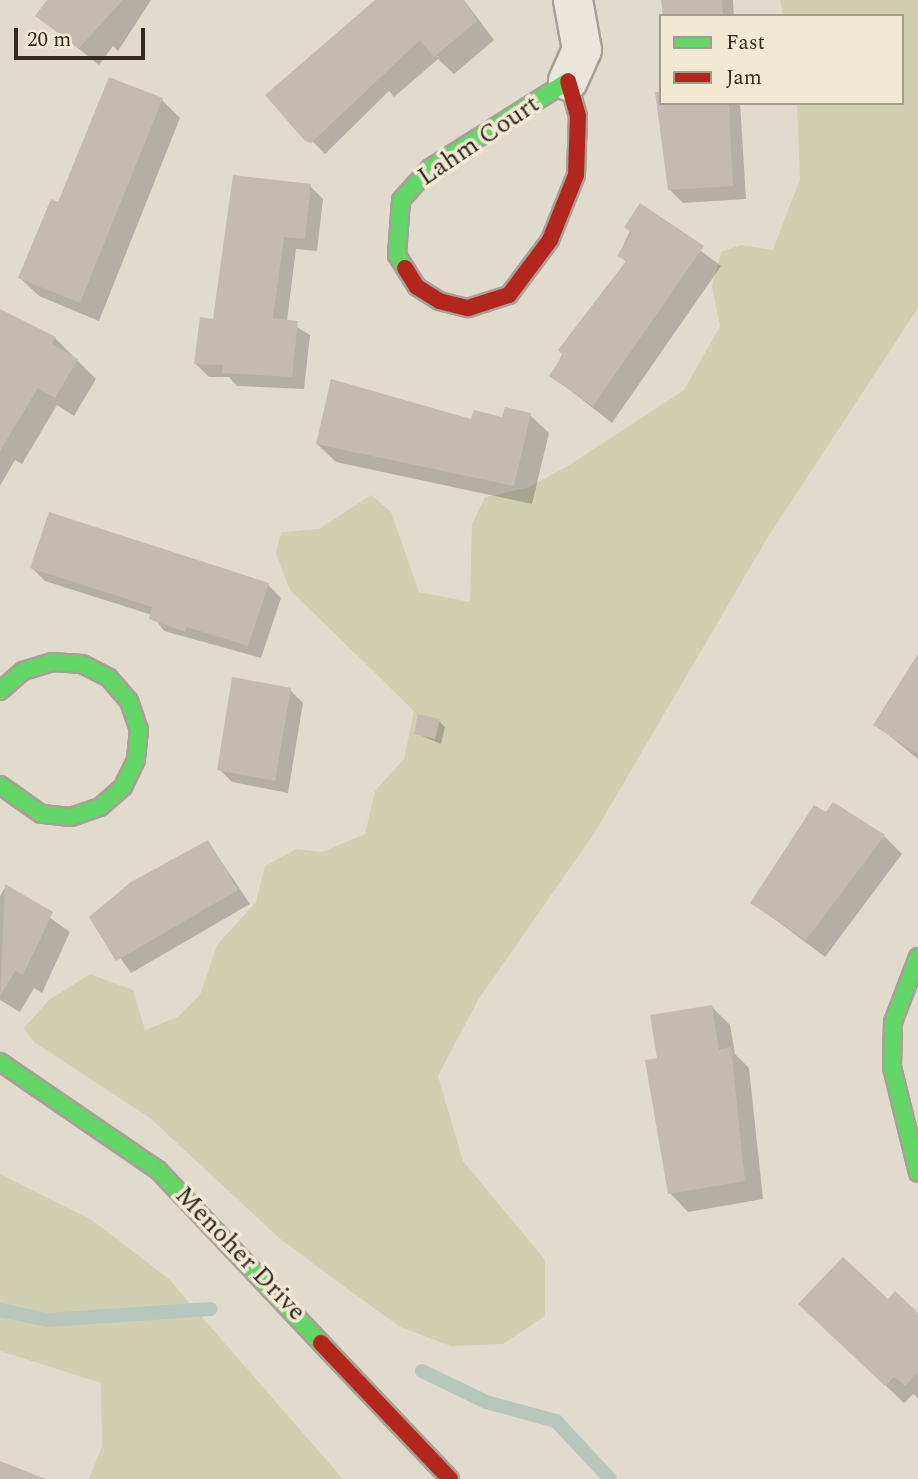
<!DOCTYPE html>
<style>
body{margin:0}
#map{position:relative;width:918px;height:1479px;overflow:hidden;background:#e1dbce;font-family:Spectral,serif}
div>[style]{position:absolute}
.green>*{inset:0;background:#d0cfb2}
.shadow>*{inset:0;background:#0003}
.stream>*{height:14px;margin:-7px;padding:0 7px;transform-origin:7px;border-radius:7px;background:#b8c6bd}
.building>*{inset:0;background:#c4baaf}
.roads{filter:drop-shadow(2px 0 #a7a096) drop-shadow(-2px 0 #a7a096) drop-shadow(0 2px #a7a096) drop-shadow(0 -2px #a7a096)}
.street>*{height:38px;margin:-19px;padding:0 19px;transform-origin:19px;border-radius:19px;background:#eae6de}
.fast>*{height:16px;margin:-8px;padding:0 8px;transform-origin:8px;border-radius:8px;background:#63d668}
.jam>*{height:16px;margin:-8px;padding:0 8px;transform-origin:8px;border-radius:8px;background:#b3261e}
span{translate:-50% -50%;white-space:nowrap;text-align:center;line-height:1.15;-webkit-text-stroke:7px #f2e9d5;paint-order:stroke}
.street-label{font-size:26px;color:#342920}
.legend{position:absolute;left:659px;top:14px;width:245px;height:91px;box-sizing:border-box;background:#f2e9d5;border:2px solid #a69c8d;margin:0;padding:9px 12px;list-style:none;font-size:21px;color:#342920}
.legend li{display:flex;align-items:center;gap:14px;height:35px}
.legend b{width:35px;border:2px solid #a69c8d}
.scale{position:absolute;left:14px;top:28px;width:131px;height:32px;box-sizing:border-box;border:4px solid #342920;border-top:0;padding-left:9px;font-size:21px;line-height:24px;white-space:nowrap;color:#342920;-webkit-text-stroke:5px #f2e9d5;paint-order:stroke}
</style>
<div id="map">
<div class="green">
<div style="clip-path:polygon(780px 0,918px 0,918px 308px,766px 540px,595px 832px,478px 1000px,438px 1076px,463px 1161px,545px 1260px,545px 1316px,503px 1344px,451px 1346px,400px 1327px,342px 1285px,279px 1238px,150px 1118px,34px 1042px,24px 1028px,49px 1000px,90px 974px,133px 990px,145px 1030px,178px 1017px,200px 995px,217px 945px,256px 902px,265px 866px,296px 849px,322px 852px,365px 834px,375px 791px,404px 759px,414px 711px,290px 590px,276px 554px,281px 532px,319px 529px,371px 495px,391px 512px,419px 592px,470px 602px,472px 524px,485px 497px,527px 488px,568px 466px,684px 390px,720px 326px,712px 286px,721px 252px,741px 245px,773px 250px,800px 179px,797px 103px,902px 103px,902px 16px,783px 16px)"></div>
<div style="clip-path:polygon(0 1174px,92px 1220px,169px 1279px,343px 1479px,89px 1479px,102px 1446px,101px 1383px,0 1351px)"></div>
</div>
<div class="shadow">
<div style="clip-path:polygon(49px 0,151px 0,118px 51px,113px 46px,99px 65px,38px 16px)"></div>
<div style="clip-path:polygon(378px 0,464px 0,494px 40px,454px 74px,438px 59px,394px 97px,389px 91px,325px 154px,268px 96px)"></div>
<div style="clip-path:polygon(663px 0,733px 0,734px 16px,664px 16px)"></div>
<div style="clip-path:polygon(657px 94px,661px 103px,740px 103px,746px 199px,683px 203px,669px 189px)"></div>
<div style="clip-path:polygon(162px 100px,180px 118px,99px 321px,39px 296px,20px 278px,59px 204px)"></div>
<div style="clip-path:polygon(310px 186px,323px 199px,317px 251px,296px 249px,287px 321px,310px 335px,304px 389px,237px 386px,229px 377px,209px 377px,196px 364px,214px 321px)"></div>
<div style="clip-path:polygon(641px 206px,721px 266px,612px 423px,552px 376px,573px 331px,627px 263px,619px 255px)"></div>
<div style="clip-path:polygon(0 311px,55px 338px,96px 379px,74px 416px,57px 405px,22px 464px,15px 460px,0 486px)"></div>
<div style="clip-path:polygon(530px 415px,549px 433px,532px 504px,336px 462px,317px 444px)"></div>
<div style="clip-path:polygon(32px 568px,268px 585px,281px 598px,261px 658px,164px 631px,152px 615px,45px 581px)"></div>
<div style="clip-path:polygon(918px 657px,918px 759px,875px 724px)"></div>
<div style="clip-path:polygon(290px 690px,303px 703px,288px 793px,232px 782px,219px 769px)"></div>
<div style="clip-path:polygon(439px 721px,445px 727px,441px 744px,415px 733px)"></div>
<div style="clip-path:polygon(884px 836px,902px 854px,825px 957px,753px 903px)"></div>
<div style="clip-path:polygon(208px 842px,250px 904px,131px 973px,91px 917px)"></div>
<div style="clip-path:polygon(6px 886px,70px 932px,42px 993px,34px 988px,20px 1012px,0 1000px,0 896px)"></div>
<div style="clip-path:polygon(711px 1006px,730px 1025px,735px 1054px,749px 1068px,763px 1199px,688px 1212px,670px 1193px,659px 1060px)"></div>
<div style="clip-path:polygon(888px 1301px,918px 1315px,918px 1398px,913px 1394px,904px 1403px,819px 1322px)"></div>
</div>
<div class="stream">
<div style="left:0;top:1310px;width:49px;rotate:11.8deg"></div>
<div style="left:48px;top:1320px;width:163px;rotate:-3.9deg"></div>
<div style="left:422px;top:1371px;width:71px;rotate:25.8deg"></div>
<div style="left:486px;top:1402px;width:73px;rotate:15.2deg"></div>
<div style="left:556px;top:1421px;width:79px;rotate:47deg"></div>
</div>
<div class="building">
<div style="clip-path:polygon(47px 0,123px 0,79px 48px,35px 16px)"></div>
<div style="clip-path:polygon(375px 0,464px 0,477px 21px,434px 57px,420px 40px,311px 143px,305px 141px,265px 95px)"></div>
<div style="clip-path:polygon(661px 0,722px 0,723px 16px,663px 16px)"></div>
<div style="clip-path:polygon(109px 77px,163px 98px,80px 303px,18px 278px,51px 199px,58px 202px)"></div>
<div style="clip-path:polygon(655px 92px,661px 92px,661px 103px,729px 103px,733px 186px,668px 190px)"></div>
<div style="clip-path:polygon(233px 175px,311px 184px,305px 239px,284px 237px,273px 318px,298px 321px,292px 377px,222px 373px,223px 365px,194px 364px,200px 317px,213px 319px)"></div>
<div style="clip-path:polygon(640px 203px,704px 246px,593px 406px,549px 376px,563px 355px,558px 350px,626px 261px,617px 256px,632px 233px,624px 227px)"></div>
<div style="clip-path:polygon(0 309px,56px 337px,52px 344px,78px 359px,55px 398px,38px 388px,0 451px)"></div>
<div style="clip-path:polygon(331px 379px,471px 419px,474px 410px,502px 417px,505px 407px,531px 413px,514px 486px,316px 444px)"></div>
<div style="clip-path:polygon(49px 512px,269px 583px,248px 646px,187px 627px,185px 632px,149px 619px,152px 607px,30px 568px)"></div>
<div style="clip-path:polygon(918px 654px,918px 754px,873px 725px)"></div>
<div style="clip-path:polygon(232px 677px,291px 688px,275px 781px,217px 770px)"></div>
<div style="clip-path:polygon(418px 714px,440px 719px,435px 739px,414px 734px)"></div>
<div style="clip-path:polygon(833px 802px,885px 835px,806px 940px,750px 903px,814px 805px,826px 812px)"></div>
<div style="clip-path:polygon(208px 840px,238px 890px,116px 961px,89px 917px,131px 882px)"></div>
<div style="clip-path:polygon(5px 884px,53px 912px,23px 975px,15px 971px,0 996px)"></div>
<div style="clip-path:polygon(712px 1005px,719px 1050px,731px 1047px,745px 1181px,668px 1194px,645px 1060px,657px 1058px,650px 1015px)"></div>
<div style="clip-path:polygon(843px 1257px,888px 1299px,895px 1291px,918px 1313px,918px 1372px,905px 1386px,894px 1377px,885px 1386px,798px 1304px)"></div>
<div style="clip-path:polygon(0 1461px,46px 1479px,0 1479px)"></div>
</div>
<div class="roads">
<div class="street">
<div style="left:568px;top:81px;width:34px;rotate:-66deg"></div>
<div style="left:582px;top:50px;width:51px;rotate:-100.2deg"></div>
</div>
<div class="fast">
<div style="left:405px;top:268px;width:15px;rotate:-122deg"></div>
<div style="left:397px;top:255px;width:55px;rotate:-85.8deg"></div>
<div style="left:401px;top:200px;width:43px;rotate:-47.8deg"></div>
<div style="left:430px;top:168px;width:163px;rotate:-32.2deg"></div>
<div style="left:0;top:691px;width:30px;rotate:-41deg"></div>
<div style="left:23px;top:671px;width:30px;rotate:-17deg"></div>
<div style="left:52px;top:662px;width:30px;rotate:4deg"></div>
<div style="left:82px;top:664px;width:30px;rotate:27deg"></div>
<div style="left:109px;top:678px;width:30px;rotate:49deg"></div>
<div style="left:129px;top:701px;width:31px;rotate:71deg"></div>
<div style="left:139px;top:730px;width:30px;rotate:96deg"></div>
<div style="left:136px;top:760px;width:30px;rotate:116deg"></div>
<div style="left:123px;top:787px;width:30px;rotate:139deg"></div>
<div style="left:100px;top:807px;width:31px;rotate:161deg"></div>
<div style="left:71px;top:817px;width:30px;rotate:-174deg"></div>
<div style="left:41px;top:814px;width:50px;rotate:-144.7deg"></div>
<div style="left:918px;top:957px;width:70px;rotate:111deg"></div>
<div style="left:893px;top:1022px;width:45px;rotate:91.3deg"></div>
<div style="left:892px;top:1067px;width:109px;rotate:76.2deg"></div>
<div style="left:0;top:1062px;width:191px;rotate:34.4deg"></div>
<div style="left:158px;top:1170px;width:238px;rotate:46.7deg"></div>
</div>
<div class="jam">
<div style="left:405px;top:268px;width:22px;rotate:58deg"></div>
<div style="left:417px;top:287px;width:26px;rotate:32deg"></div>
<div style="left:439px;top:301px;width:30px;rotate:14deg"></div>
<div style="left:468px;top:308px;width:43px;rotate:-17.6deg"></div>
<div style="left:509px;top:295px;width:69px;rotate:-53.3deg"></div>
<div style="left:550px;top:240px;width:70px;rotate:-68.2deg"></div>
<div style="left:576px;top:175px;width:59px;rotate:-88.1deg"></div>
<div style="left:578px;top:116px;width:36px;rotate:-106deg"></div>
<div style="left:321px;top:1343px;width:187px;rotate:46.5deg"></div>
</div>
</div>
<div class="street-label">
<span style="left:479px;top:141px;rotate:-34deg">Lahm Court</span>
<span style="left:240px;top:1254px;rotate:46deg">Menoher Drive</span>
</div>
<ul class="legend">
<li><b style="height:9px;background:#63d668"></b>Fast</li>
<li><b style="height:9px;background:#b3261e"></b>Jam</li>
</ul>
<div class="scale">20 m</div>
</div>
